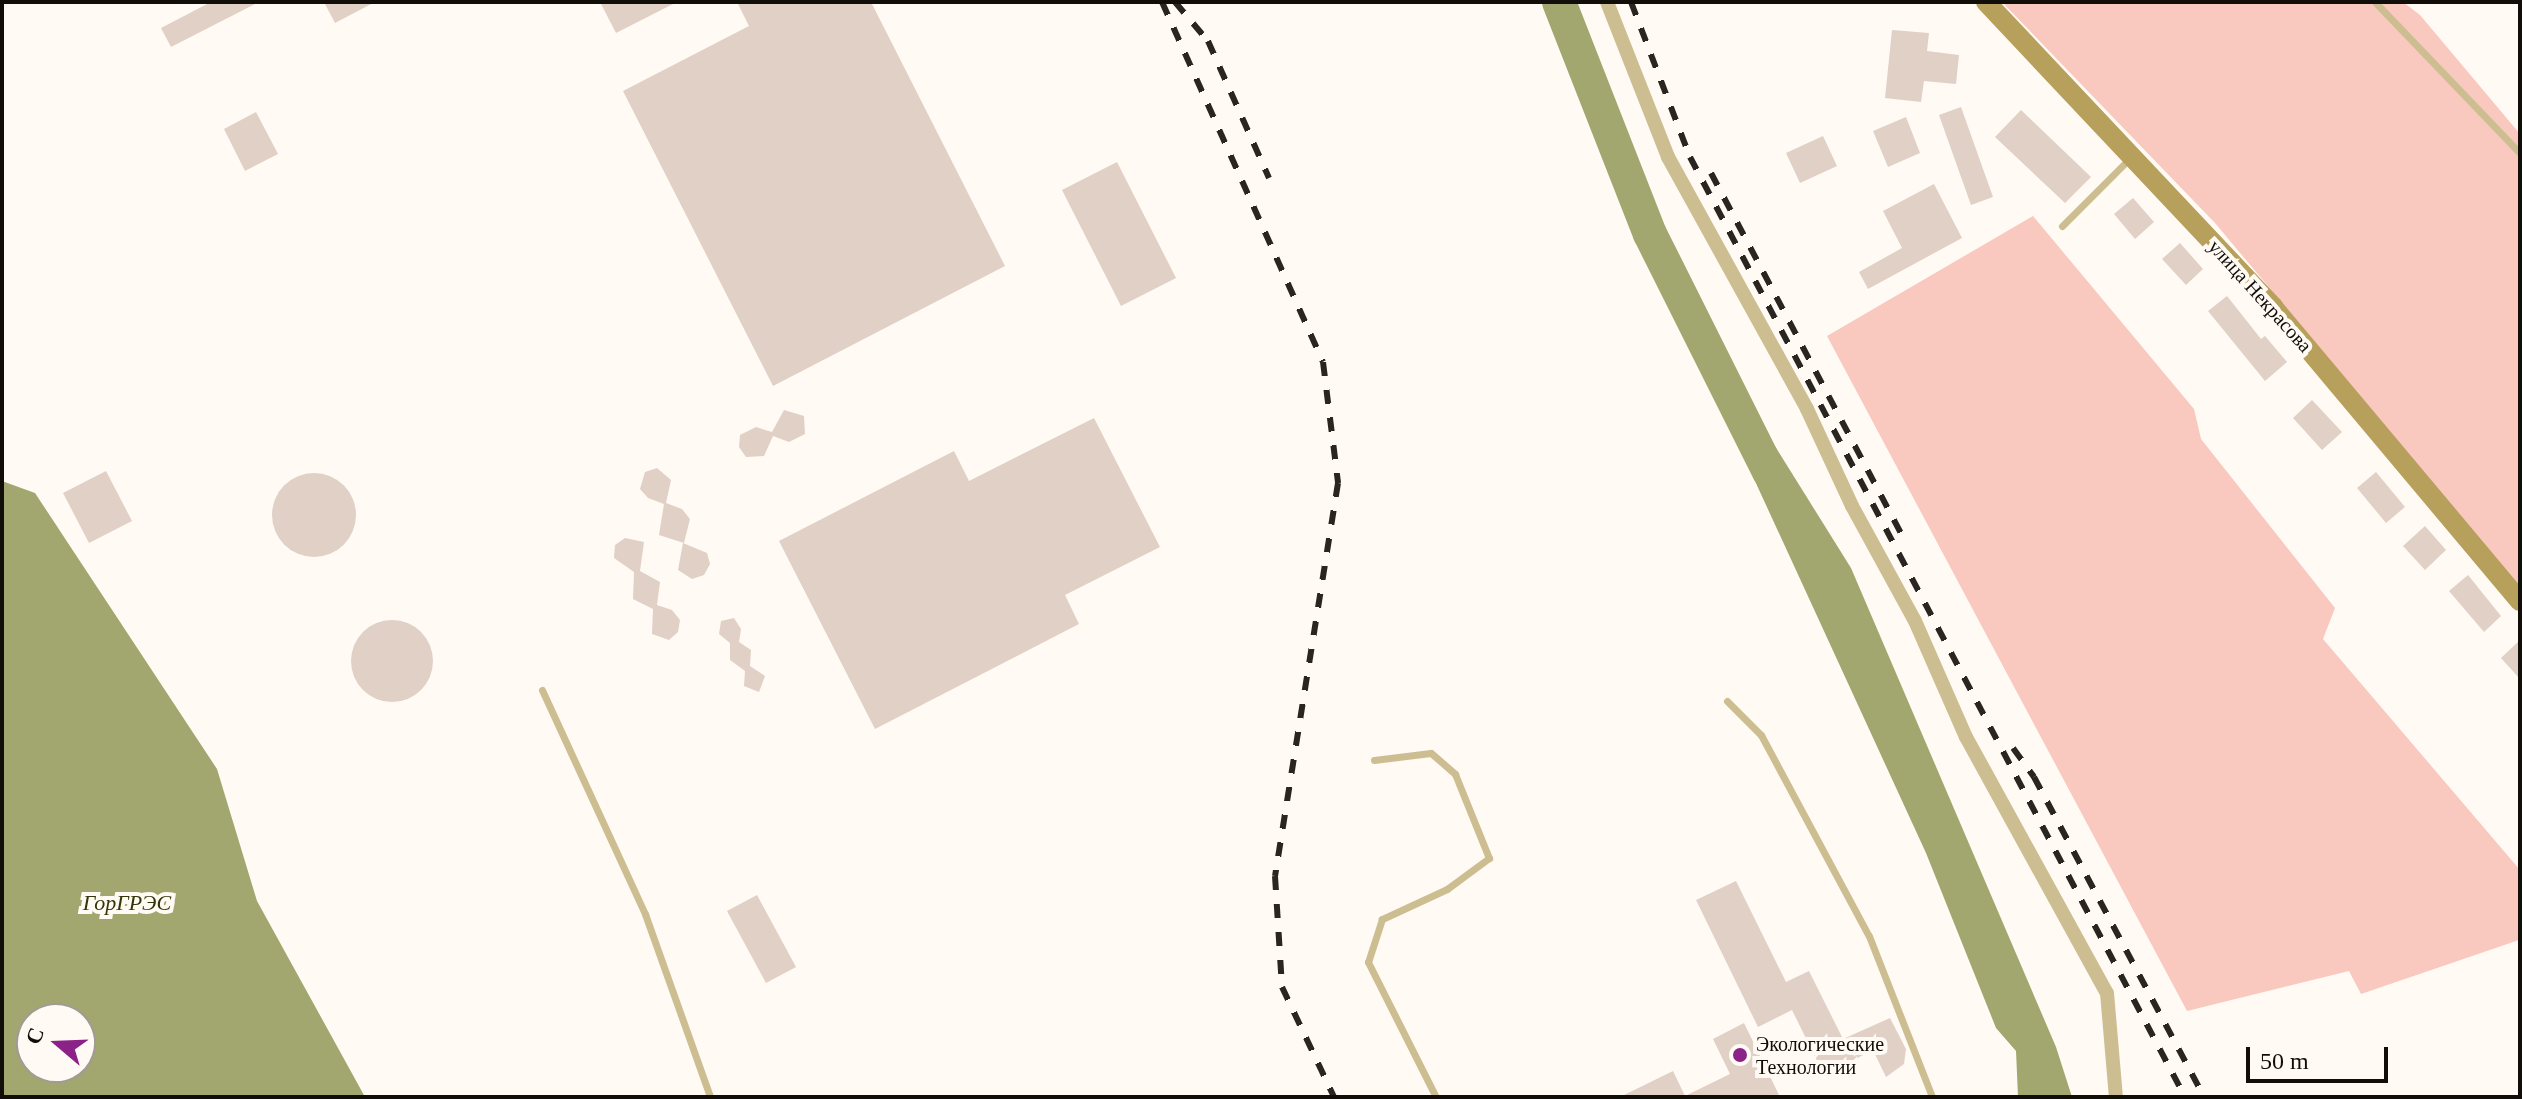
<!DOCTYPE html>
<meta charset="utf-8">
<style>
body{margin:0}
#map{position:relative;width:2522px;height:1099px;overflow:hidden;background:#fffaf4;font-family:Georgia,serif}
div>[style]{position:absolute}
.green>*{inset:0;background:#f9c8be}
.water>*{inset:0;background:#a2a76f}
.river>*{height:34px;margin:-17px;padding:0 17px;transform-origin:17px;border-radius:17px;background:#a2a76f}
.building>*{inset:0;background:#e1d0c6}
.round{border-radius:50%}
.lane>*{height:7px;margin:-3.5px;padding:0 3.5px;transform-origin:3.5px;border-radius:3.5px;background:#cdbe92}
.street>*{height:14px;margin:-7px;padding:0 7px;transform-origin:7px;border-radius:7px;background:#cdbe92}
.secondary>*{height:20px;margin:-10px;padding:0 10px;transform-origin:10px;border-radius:10px;background:#b6a05b}
.rail>*{height:6px;margin-top:-3px;transform-origin:0;background:repeating-linear-gradient(90deg,#292520 0 14px,transparent 0 28px)}
.dots>*{width:22px;height:22px;translate:-50% -50%;box-sizing:border-box;border:4px solid #fffaf4;border-radius:50%}
span{translate:-50% -50%;white-space:nowrap;text-align:center;line-height:1.15;-webkit-text-stroke:8px #fffaf4;paint-order:stroke}
.street-label{font-size:20px;color:#110d08}
.poi-label{font-size:20px;color:#110d08}
.left{translate:0 -50%;text-align:left}
.water-label{font-size:22px;color:#323507;font-style:italic}
.frame{position:absolute;inset:0;border:4px solid #110d08;pointer-events:none}
.north{position:absolute;left:16px;top:1003px;width:80px;height:80px;box-sizing:border-box;background:#fffaf4;border:2px solid #a09b96;border-radius:50%;rotate:289deg;font-size:22px;font-weight:700;line-height:32px;text-align:center;color:#110d08}
.north::after{content:'';display:block;margin:auto;width:28px;height:36px;background:#8b2287;clip-path:polygon(50% 0,100% 100%,50% 72%,0 100%)}
.scale{position:absolute;left:2246px;top:1047px;width:142px;height:36px;box-sizing:border-box;border:4px solid #110d08;border-top:0;padding-left:10px;font-size:24px;line-height:28px;white-space:nowrap;color:#110d08;-webkit-text-stroke:6px #fffaf4;paint-order:stroke}
</style>
<div id="map">
<div class="green">
<div style="clip-path:polygon(2002px 2px,2403px 2px,2420px 15px,2520px 134px,2520px 587px,2215px 223px)"></div>
<div style="clip-path:polygon(2033px 216px,2194px 409px,2201px 439px,2335px 608px,2323px 639px,2520px 870px,2519px 940px,2361px 994px,2349px 971px,2187px 1011px,1827px 336px)"></div>
</div>
<div class="water">
<div style="clip-path:polygon(1763px 427px,1851px 568px,2056px 1047px,2072px 1097px,2018px 1097px,2016px 1051px,1996px 1028px,1926px 853px,1743px 455px,1740px 434px)"></div>
<div style="clip-path:polygon(evenodd,2px 481px,35px 493px,217px 769px,257px 901px,365px 1097px,2px 1097px,2px 481px,32px 1019px,80px 1019px,80px 1067px,32px 1067px,32px 1019px)"></div>
</div>
<div class="river">
<div style="left:1559px;top:2px;width:249px;rotate:68.6deg"></div>
<div style="left:1650px;top:234px;width:266px;rotate:63.4deg"></div>
</div>
<div class="building">
<div style="clip-path:polygon(211px 2px,259px 2px,171px 47px,161px 28px)"></div>
<div style="clip-path:polygon(324px 2px,375px 2px,335px 23px)"></div>
<div style="clip-path:polygon(600px 2px,677px 2px,616px 33px)"></div>
<div style="clip-path:polygon(737px 2px,871px 2px,1005px 266px,773px 386px,623px 91px,749px 26px)"></div>
<div style="clip-path:polygon(1892px 30px,1929px 33px,1927px 51px,1959px 55px,1956px 84px,1924px 81px,1921px 102px,1885px 98px)"></div>
<div style="clip-path:polygon(1961px 107px,1993px 197px,1971px 205px,1939px 115px)"></div>
<div style="clip-path:polygon(2021px 110px,2091px 177px,2065px 203px,1995px 137px)"></div>
<div style="clip-path:polygon(256px 112px,278px 154px,245px 171px,224px 129px)"></div>
<div style="clip-path:polygon(1906px 117px,1920px 153px,1888px 167px,1873px 131px)"></div>
<div style="clip-path:polygon(1823px 136px,1837px 166px,1800px 183px,1786px 153px)"></div>
<div style="clip-path:polygon(1117px 162px,1176px 278px,1121px 306px,1062px 190px)"></div>
<div style="clip-path:polygon(1934px 184px,1962px 238px,1868px 289px,1859px 272px,1902px 248px,1883px 211px)"></div>
<div style="clip-path:polygon(2133px 198px,2154px 222px,2135px 239px,2114px 214px)"></div>
<div style="clip-path:polygon(2180px 243px,2203px 269px,2186px 285px,2162px 259px)"></div>
<div style="clip-path:polygon(2227px 296px,2261px 339px,2265px 336px,2287px 362px,2265px 381px,2208px 311px)"></div>
<div style="clip-path:polygon(2312px 400px,2342px 432px,2322px 450px,2293px 418px)"></div>
<div style="clip-path:polygon(784px 410px,804px 416px,805px 434px,789px 442px,773px 436px,764px 456px,746px 457px,739px 447px,740px 435px,756px 427px,772px 432px)"></div>
<div style="clip-path:polygon(1094px 418px,1160px 547px,1065px 595px,1079px 624px,875px 729px,779px 541px,954px 451px,969px 481px)"></div>
<div style="clip-path:polygon(657px 468px,671px 480px,666px 503px,682px 509px,690px 519px,684px 543px,659px 535px,664px 504px,648px 498px,640px 489px,645px 472px)"></div>
<div style="clip-path:polygon(106px 471px,132px 521px,89px 543px,63px 493px)"></div>
<div style="clip-path:polygon(2376px 472px,2405px 507px,2386px 523px,2357px 488px)"></div>
<div class="round" style="left:272px;top:473px;width:84px;height:84px"></div>
<div style="clip-path:polygon(2425px 526px,2446px 550px,2425px 570px,2403px 546px)"></div>
<div style="clip-path:polygon(625px 538px,644px 542px,640px 571px,660px 582px,657px 605px,672px 610px,680px 620px,678px 632px,669px 640px,652px 634px,653px 609px,633px 599px,634px 572px,614px 558px,615px 545px)"></div>
<div style="clip-path:polygon(683px 543px,707px 553px,710px 564px,704px 575px,692px 579px,678px 570px)"></div>
<div style="clip-path:polygon(2468px 575px,2501px 616px,2484px 632px,2449px 591px)"></div>
<div style="clip-path:polygon(734px 618px,741px 629px,739px 642px,751px 650px,750px 666px,765px 676px,759px 692px,744px 686px,745px 671px,730px 660px,730px 643px,719px 634px,721px 621px)"></div>
<div class="round" style="left:351px;top:620px;width:82px;height:82px"></div>
<div style="clip-path:polygon(2520px 640px,2520px 679px,2501px 658px)"></div>
<div style="clip-path:polygon(1736px 881px,1786px 982px,1809px 971px,1843px 1039px,1890px 1018px,1906px 1049px,1904px 1064px,1886px 1077px,1873px 1050px,1824px 1075px,1792px 1010px,1758px 1027px,1696px 900px)"></div>
<div style="clip-path:polygon(757px 895px,796px 967px,766px 983px,727px 911px)"></div>
<div style="clip-path:polygon(1744px 1023px,1780px 1097px,1620px 1097px,1673px 1071px,1685px 1096px,1730px 1074px,1713px 1039px)"></div>
</div>
<div class="lane">
<div style="left:2375px;top:2px;width:209px;rotate:46.2deg"></div>
<div style="left:2062px;top:226px;width:96px;rotate:-45deg"></div>
<div style="left:542px;top:690px;width:247px;rotate:65.3deg"></div>
<div style="left:645px;top:914px;width:194px;rotate:70.4deg"></div>
<div style="left:1727px;top:701px;width:48px;rotate:45deg"></div>
<div style="left:1761px;top:735px;width:228px;rotate:61.8deg"></div>
<div style="left:1869px;top:936px;width:173px;rotate:68.6deg"></div>
<div style="left:1374px;top:760px;width:57px;rotate:-7deg"></div>
<div style="left:1431px;top:753px;width:32px;rotate:41deg"></div>
<div style="left:1455px;top:774px;width:91px;rotate:68deg"></div>
<div style="left:1489px;top:858px;width:52px;rotate:143.6deg"></div>
<div style="left:1447px;top:889px;width:72px;rotate:155.2deg"></div>
<div style="left:1382px;top:919px;width:45px;rotate:108deg"></div>
<div style="left:1368px;top:962px;width:151px;rotate:63.3deg"></div>
</div>
<div class="street">
<div style="left:1607px;top:2px;width:167px;rotate:68.5deg"></div>
<div style="left:1668px;top:157px;width:288px;rotate:61.1deg"></div>
<div style="left:1807px;top:409px;width:107px;rotate:65.1deg"></div>
<div style="left:1852px;top:506px;width:131px;rotate:61.3deg"></div>
<div style="left:1915px;top:621px;width:127px;rotate:66.3deg"></div>
<div style="left:1966px;top:737px;width:292px;rotate:61.2deg"></div>
<div style="left:2107px;top:993px;width:104px;rotate:85.1deg"></div>
</div>
<div class="secondary">
<div style="left:1986px;top:2px;width:419px;rotate:46.7deg"></div>
<div style="left:2273px;top:307px;width:384px;rotate:50deg"></div>
</div>
<div class="rail">
<div style="left:1162px;top:2px;width:394px;rotate:65.9deg"></div>
<div style="left:1323px;top:362px;width:122px;rotate:82.9deg"></div>
<div style="left:1338px;top:483px;width:398px;rotate:99.1deg"></div>
<div style="left:1275px;top:876px;width:111px;rotate:86.4deg"></div>
<div style="left:1282px;top:987px;width:122px;rotate:64.7deg"></div>
<div style="left:1175px;top:2px;width:51px;rotate:49.8deg"></div>
<div style="left:1208px;top:41px;width:150px;rotate:66deg"></div>
<div style="left:1631px;top:2px;width:166px;rotate:69.2deg"></div>
<div style="left:1690px;top:157px;width:1062px;rotate:62.23deg"></div>
<div style="left:1711px;top:173px;width:408px;rotate:62.2deg"></div>
<div style="left:2013px;top:748px;width:36px;rotate:54deg"></div>
<div style="left:2034px;top:777px;width:362px;rotate:62deg"></div>
</div>
<div class="dots">
<div style="left:1740px;top:1055px;background:#8b2287"></div>
</div>
<div class="street-label">
<span style="left:2260px;top:296px;rotate:48deg">улица Некрасова</span>
</div>
<div class="poi-label">
<span class="left" style="left:1756px;top:1056px">Экологические<br>Технологии</span>
</div>
<div class="water-label">
<span style="left:127px;top:903px">ГорГРЭС</span>
</div>
<div class="frame"></div>
<div class="north">С</div>
<div class="scale">50 m</div>
</div>
